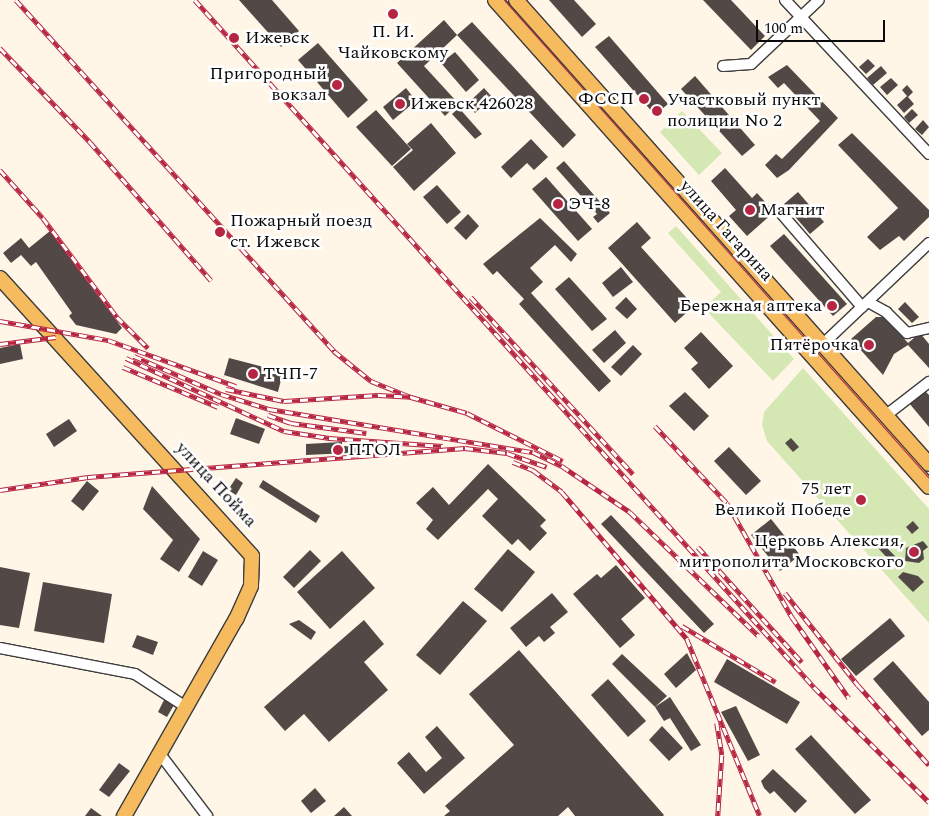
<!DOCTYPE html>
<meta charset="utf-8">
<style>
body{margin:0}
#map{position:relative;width:929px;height:816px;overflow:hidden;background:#fff6e7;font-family:Spectral,serif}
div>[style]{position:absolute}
.green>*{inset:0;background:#d5e7b2}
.building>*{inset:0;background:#524946}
.roads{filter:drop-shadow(1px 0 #3d3d3d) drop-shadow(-1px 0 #3d3d3d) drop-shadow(0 1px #3d3d3d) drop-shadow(0 -1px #3d3d3d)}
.minor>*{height:10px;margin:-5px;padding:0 5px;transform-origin:5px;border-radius:5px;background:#fff}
.major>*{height:14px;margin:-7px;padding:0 7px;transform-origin:7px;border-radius:7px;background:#f6bb5f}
.tram>*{height:1px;margin:-0.5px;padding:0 0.5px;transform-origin:0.5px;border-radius:0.5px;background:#b62642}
.rail>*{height:4.5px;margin-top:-2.25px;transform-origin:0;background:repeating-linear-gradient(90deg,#fff 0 8px,#b62642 0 16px);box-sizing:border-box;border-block:1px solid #b62642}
.dots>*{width:14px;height:14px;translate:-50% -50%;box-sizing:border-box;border:2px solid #fff;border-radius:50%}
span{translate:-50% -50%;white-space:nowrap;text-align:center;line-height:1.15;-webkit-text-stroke:5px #fff;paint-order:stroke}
.poi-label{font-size:18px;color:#0a0a0a}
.left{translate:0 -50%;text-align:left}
.right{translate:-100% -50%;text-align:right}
.street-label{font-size:18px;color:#0a0a0a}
.scale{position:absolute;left:756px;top:20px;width:129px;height:22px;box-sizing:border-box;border:2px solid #0a0a0a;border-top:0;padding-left:6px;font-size:15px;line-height:18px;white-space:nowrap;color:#0a0a0a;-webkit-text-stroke:4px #fff;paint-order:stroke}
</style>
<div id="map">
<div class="green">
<div style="clip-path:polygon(682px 111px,722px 153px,699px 175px,660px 132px)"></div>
<div style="clip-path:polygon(676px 226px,794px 359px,773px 381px,704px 308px,721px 292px,668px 233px)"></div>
<div style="clip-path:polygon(803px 368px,929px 509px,929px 623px,767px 441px,762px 425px,764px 412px)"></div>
</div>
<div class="building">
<div style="clip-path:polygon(239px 0,272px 0,299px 31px,281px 47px)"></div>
<div style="clip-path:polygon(549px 0,574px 0,596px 24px,582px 37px)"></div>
<div style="clip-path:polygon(703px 0,731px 0,765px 36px,751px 50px)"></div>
<div style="clip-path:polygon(444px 20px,457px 35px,424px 66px,458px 103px,445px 116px,397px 63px)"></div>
<div style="clip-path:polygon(472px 22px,576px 135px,563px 148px,457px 35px)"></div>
<div style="clip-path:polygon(609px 36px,668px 104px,655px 115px,595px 47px)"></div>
<div style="clip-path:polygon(318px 43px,368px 100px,348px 118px,298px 60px)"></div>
<div style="clip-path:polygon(455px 52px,479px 80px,466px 92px,441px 63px)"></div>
<div style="clip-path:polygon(868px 59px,875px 66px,866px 74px,859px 67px)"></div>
<div style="clip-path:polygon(787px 65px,838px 118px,789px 170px,777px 178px,765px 165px,776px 154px,782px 159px,820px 121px,784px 83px,778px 88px,768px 77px)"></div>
<div style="clip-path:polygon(881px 66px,887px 73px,873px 85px,867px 78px)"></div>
<div style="clip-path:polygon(695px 76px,755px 145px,742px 156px,681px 89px)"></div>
<div style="clip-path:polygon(891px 78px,898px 85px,887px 95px,880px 87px)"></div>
<div style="clip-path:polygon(907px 85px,913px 92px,908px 97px,914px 104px,904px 113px,897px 105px,907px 96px,902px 90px)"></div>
<div style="clip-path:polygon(406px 88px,416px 101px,393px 120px,383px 107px)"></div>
<div style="clip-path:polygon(484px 88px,492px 97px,475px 113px,467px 104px)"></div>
<div style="clip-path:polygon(459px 108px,482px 134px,475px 139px,452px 114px)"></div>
<div style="clip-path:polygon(912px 109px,918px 115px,909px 123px,904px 117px)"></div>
<div style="clip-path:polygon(376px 110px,411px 149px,392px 166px,356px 127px)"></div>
<div style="clip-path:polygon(923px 120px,929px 127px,922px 135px,915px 129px)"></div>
<div style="clip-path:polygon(431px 123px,456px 153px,414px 191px,393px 167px,413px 150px,407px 144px)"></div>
<div style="clip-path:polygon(852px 133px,929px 210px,929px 217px,904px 241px,899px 236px,880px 250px,867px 237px,898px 208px,838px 145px)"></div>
<div style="clip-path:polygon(531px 139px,548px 157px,534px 170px,527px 163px,511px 178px,501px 167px)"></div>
<div style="clip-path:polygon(564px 161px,610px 213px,598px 223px,593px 217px,597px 214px,556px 168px)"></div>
<div style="clip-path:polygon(725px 168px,752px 198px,757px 193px,774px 212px,747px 236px,729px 216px,736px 210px,711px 181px)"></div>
<div style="clip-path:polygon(546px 177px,592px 229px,578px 241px,532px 189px)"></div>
<div style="clip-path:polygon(437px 185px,461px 212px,447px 224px,423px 197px)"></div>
<div style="clip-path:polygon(798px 192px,824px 222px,810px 234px,784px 204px)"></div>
<div style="clip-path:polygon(468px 214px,479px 226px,466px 240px,454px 228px)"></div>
<div style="clip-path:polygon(540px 218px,577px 254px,571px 262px,555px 245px,530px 268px,543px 282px,531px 293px,611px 381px,599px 392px,519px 304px,524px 299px,497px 271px,493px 275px,483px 264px)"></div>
<div style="clip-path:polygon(637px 222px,651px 238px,641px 247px,694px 306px,675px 323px,608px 248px)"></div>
<div style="clip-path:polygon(50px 231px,122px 328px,116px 334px,76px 325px,69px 316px,72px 313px,36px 262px,31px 266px,21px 255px,11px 263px,3px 253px,21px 238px,29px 248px)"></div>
<div style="clip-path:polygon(784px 234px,847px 304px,833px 316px,770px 246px)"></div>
<div style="clip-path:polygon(621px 267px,633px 282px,613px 297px,602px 283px)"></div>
<div style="clip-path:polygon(569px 277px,607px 319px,592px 331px,555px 289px)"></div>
<div style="clip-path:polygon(626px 297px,637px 309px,627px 319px,615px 308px)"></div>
<div style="clip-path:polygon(905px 302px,919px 317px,912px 323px,898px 309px)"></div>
<div style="clip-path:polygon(876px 317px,885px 317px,908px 343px,920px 333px,929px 344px,929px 368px,908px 345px,894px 354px,883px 375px,851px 339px)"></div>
<div style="clip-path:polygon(615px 330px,626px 343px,604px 363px,592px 350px)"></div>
<div style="clip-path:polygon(701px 332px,733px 366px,709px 389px,691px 369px,698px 363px,684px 348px)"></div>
<div style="clip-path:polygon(20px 344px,23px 359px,0 364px,0 348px)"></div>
<div style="clip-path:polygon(633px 345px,642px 354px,621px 376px,611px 367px)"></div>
<div style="clip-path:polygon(229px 358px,283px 372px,278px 392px,224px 375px)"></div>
<div style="clip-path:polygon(924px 390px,929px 395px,929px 427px,909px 403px)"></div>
<div style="clip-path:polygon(685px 392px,709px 416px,694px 431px,669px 406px)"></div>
<div style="clip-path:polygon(236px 418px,265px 429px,259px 444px,230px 434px)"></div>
<div style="clip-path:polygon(69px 419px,77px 431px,54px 447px,46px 434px)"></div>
<div style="clip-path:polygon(791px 438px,799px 447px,793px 452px,785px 443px)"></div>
<div style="clip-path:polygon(342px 442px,342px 446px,370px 447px,371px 452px,306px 455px,306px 444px)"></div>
<div style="clip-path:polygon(729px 447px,761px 481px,746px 495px,714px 461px)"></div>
<div style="clip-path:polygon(488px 464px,546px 520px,540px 526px,547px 533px,530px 551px,518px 539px,512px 545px,482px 516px,498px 499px,488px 489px,438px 540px,426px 529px,433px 520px,416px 503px,433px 487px,449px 505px)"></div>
<div style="clip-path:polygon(236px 478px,243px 483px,236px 495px,228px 490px)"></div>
<div style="clip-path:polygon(263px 480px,320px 516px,316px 523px,259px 487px)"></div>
<div style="clip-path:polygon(87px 481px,99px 491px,83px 511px,71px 501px)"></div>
<div style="clip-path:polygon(152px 486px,200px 539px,179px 572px,160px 559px,173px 540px,143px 509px)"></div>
<div style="clip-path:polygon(611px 515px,714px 624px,704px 633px,601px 524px)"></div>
<div style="clip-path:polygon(771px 519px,800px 555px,780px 571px,751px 535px)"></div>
<div style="clip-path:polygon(913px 521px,919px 528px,912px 534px,906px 527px)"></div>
<div style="clip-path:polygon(890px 536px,894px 540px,888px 549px,897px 558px,892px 563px,878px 548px)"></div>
<div style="clip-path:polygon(923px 541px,928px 547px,923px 551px,924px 559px,919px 563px,905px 561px,906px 548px)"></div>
<div style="clip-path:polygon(508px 549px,535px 572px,502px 612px,474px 589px)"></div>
<div style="clip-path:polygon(310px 550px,321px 561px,294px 588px,283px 577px)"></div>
<div style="clip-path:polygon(203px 551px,218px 560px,202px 586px,188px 577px)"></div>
<div style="clip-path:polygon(342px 551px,375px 588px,330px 629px,297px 592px)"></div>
<div style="clip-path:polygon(616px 565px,645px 598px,621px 619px,635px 635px,620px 648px,573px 594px,597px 574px,601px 578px)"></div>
<div style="clip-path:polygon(0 567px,30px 573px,19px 628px,0 625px)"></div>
<div style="clip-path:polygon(903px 572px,918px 576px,924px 582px,913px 592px,898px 577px)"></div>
<div style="clip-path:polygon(43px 582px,112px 594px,104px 643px,34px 631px)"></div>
<div style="clip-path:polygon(552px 593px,568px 612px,550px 627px,555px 633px,544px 642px,539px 636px,526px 647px,510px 628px)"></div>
<div style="clip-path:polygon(463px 601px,487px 621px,440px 675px,416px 655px)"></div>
<div style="clip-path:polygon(890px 618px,905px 636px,856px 676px,841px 659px)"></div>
<div style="clip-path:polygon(299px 620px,316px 632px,311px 640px,289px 624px)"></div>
<div style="clip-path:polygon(364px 620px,384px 644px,364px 662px,388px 690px,329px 742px,304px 714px,285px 731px,264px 707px)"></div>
<div style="clip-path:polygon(137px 635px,158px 642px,153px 655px,132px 647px)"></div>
<div style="clip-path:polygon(519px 650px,664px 815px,663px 816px,575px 816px,568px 807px,558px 816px,444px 816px,450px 811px,445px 806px,514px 745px,469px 694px)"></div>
<div style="clip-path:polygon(687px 653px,696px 670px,676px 688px,664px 674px)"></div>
<div style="clip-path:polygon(622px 654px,667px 696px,655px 707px,612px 664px)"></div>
<div style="clip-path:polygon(727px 659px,800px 702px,787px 724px,714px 682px)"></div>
<div style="clip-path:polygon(893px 661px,929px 702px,929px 730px,922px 736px,873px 679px)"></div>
<div style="clip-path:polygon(608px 679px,646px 721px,628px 737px,591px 695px)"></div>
<div style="clip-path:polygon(670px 697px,701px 745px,691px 751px,670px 718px,664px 721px,655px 707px)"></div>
<div style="clip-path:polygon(164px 700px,174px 705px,167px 717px,158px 712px)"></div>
<div style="clip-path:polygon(736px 706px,760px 755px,748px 761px,721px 712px)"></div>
<div style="clip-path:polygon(437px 726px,465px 758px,424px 794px,397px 763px,409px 752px,426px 772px,442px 758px,425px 737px)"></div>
<div style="clip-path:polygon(662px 726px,683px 748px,669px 761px,649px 740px)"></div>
<div style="clip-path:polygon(811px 735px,871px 800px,855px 814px,795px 749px)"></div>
<div style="clip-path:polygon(119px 763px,130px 771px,109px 797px,99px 790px)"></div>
<div style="clip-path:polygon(773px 769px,807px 801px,795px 813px,774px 791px,770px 794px,764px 788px,761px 781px)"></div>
<div style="clip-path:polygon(315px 788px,326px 801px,311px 813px,301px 801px)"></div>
<div style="clip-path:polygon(344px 807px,352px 816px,334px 816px)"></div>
<div style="clip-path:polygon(91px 808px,102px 816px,85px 816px)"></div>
</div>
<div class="roads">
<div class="minor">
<div style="left:785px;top:0;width:211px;rotate:46.9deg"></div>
<div style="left:723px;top:66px;width:28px;rotate:-4deg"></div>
<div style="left:751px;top:64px;width:93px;rotate:-43.3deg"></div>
<div style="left:781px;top:213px;width:124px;rotate:49.2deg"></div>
<div style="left:868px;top:302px;width:21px;rotate:29deg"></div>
<div style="left:886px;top:312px;width:30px;rotate:45deg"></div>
<div style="left:907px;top:333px;width:23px;rotate:-13deg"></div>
<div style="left:822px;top:345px;width:148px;rotate:-43.6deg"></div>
<div style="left:885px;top:416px;width:56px;rotate:-37.7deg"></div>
<div style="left:0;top:648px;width:137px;rotate:10.9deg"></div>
<div style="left:135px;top:674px;width:61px;rotate:32.9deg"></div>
<div style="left:160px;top:754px;width:78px;rotate:52.8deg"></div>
</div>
<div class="major">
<div style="left:495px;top:0;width:652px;rotate:48.29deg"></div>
<div style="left:516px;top:0;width:621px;rotate:48.33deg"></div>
<div style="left:0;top:278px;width:375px;rotate:47.8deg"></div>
<div style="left:252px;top:556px;width:30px;rotate:92deg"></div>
<div style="left:251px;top:586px;width:36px;rotate:114deg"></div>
<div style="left:236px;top:619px;width:227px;rotate:119.6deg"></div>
</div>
</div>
<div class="tram">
<div style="left:504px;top:0;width:640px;rotate:48.36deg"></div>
</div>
<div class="rail">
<div style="left:16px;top:0;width:474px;rotate:47.8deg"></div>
<div style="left:334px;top:351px;width:48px;rotate:39deg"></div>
<div style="left:371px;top:381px;width:43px;rotate:21.8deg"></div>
<div style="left:195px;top:0;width:925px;rotate:47.98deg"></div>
<div style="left:814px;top:687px;width:163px;rotate:45deg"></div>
<div style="left:0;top:48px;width:130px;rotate:46.2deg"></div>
<div style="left:90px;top:142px;width:184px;rotate:48.8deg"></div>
<div style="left:0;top:170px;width:64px;rotate:48.1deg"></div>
<div style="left:43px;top:218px;width:124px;rotate:53.2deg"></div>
<div style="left:117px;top:317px;width:44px;rotate:45deg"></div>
<div style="left:471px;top:297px;width:240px;rotate:47.5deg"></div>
<div style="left:0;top:321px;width:110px;rotate:10deg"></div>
<div style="left:108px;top:340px;width:136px;rotate:19.8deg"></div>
<div style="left:0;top:344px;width:56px;rotate:-7.1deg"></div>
<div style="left:134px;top:356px;width:95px;rotate:23.6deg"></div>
<div style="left:221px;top:394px;width:50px;rotate:17.4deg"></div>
<div style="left:269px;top:409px;width:267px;rotate:9.3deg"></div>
<div style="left:533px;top:452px;width:32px;rotate:26deg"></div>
<div style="left:562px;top:466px;width:82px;rotate:34.1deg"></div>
<div style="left:630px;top:512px;width:178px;rotate:43.9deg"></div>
<div style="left:126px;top:358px;width:174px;rotate:24.8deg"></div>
<div style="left:284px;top:431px;width:46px;rotate:8.8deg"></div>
<div style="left:329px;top:438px;width:114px;rotate:4deg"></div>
<div style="left:123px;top:367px;width:103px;rotate:22.8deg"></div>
<div style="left:226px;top:389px;width:59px;rotate:11.7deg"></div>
<div style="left:284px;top:401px;width:94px;rotate:-3.7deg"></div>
<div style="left:378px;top:395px;width:33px;rotate:3deg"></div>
<div style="left:411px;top:397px;width:58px;rotate:15.9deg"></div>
<div style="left:467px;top:413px;width:107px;rotate:26.6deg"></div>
<div style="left:268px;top:415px;width:24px;rotate:19deg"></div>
<div style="left:291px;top:423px;width:76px;rotate:7.6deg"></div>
<div style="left:655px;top:426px;width:105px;rotate:46.9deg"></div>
<div style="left:727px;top:503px;width:131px;rotate:60.3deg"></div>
<div style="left:792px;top:617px;width:99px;rotate:54.9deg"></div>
<div style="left:513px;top:462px;width:22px;rotate:22deg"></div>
<div style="left:533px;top:470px;width:36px;rotate:37deg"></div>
<div style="left:562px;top:492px;width:193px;rotate:49.6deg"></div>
<div style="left:687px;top:639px;width:191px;rotate:67.6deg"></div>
<div style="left:0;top:490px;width:89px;rotate:-8.4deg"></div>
<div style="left:88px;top:477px;width:378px;rotate:-4.4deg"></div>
<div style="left:465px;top:448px;width:42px;rotate:6.8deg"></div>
<div style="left:507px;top:453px;width:42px;rotate:19.3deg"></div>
<div style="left:698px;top:547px;width:155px;rotate:47.9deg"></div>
<div style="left:785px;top:593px;width:117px;rotate:51.6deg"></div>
<div style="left:858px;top:685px;width:107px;rotate:48.4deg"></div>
<div style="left:682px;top:626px;width:109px;rotate:30.8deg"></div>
<div style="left:717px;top:723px;width:32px;rotate:81deg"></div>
<div style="left:722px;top:755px;width:61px;rotate:93.8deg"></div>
</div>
<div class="dots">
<div style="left:393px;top:14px;background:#b62642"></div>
<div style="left:234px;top:38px;background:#b62642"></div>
<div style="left:337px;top:85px;background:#b62642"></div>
<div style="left:644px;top:99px;background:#b62642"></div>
<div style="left:400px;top:104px;background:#b62642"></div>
<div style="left:657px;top:111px;background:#b62642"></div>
<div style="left:558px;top:204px;background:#b62642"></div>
<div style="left:750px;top:210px;background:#b62642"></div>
<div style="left:220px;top:232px;background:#b62642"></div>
<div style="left:832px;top:306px;background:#b62642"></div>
<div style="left:869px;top:345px;background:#b62642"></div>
<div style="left:253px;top:374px;background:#b62642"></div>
<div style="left:338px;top:450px;background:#b62642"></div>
<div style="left:861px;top:500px;background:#b62642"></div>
<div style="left:914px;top:552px;background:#b62642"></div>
</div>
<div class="poi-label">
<span style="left:393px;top:43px">П. И.<br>Чайковскому</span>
<span class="left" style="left:245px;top:38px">Ижевск</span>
<span class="right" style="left:327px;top:85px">Пригородный<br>вокзал</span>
<span class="right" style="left:634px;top:99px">ФССП</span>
<span class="left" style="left:667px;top:111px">Участковый пункт<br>полиции No 2</span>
<span class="left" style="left:410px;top:104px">Ижевск 426028</span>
<span class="left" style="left:568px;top:204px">ЭЧ-8</span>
<span class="left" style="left:760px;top:210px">Магнит</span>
<span class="left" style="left:230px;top:232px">Пожарный поезд<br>ст. Ижевск</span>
<span class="right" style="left:822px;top:306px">Бережная аптека</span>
<span class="right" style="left:859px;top:345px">Пятёрочка</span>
<span class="left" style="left:263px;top:374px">ТЧП-7</span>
<span class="left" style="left:348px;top:450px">ПТОЛ</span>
<span class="right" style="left:851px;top:500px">75 лет<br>Великой Победе</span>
<span class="right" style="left:904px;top:552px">Церковь Алексия,<br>митрополита Московского</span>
</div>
<div class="street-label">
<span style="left:726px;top:231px;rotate:48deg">улица Гагарина</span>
<span style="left:216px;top:485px;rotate:47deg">улица Пойма</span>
</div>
<div class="scale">100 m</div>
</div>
